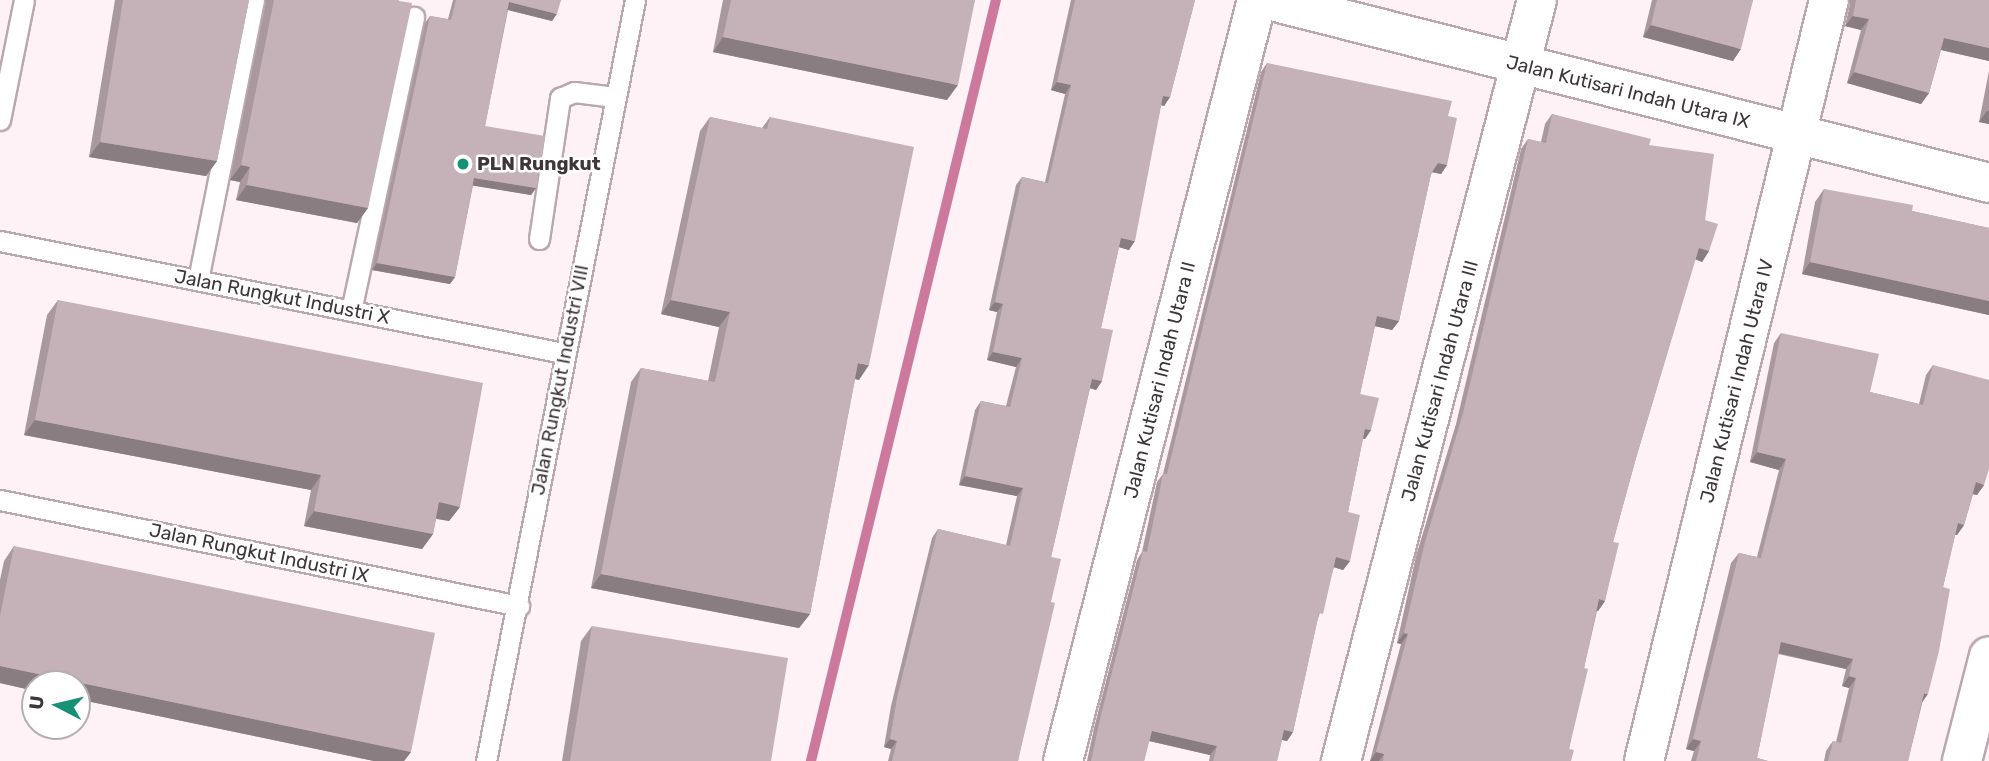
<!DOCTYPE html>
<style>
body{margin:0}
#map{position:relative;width:1989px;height:761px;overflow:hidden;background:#fef2f6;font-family:Rubik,sans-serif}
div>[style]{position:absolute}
.stream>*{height:10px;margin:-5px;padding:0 5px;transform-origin:5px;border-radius:5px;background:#cd789d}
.roads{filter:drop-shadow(2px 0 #baa7af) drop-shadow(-2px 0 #baa7af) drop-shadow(0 2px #baa7af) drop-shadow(0 -2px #baa7af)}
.service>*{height:19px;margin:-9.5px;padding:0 9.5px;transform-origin:9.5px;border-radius:9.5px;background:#fff}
.minor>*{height:38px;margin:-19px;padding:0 19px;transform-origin:19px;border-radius:19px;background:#fff}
.wall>*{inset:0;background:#a9999f}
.shaded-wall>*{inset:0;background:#8a7d82}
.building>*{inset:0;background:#c5b2b9}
.dots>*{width:19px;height:19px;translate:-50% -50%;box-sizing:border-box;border:4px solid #fff;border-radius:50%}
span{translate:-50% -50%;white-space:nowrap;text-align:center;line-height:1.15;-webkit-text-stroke:5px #fff;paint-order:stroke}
.street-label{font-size:19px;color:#3e3639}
.poi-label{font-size:19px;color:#3e3639;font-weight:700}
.left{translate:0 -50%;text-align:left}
.north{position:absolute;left:21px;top:670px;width:70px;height:70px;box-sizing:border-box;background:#fff;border:2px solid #b2afb0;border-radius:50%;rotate:277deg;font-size:19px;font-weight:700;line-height:28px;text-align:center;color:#3e3639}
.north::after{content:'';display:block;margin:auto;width:24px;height:32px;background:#179176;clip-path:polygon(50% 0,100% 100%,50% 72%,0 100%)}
</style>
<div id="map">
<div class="stream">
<div style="left:811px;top:761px;width:783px;rotate:-76.34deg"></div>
</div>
<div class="roads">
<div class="service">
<div style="left:0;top:120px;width:122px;rotate:-78.7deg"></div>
<div style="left:539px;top:239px;width:143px;rotate:-81.5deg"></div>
<div style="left:560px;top:98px;width:15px;rotate:-23deg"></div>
<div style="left:574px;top:92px;width:41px;rotate:7deg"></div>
<div style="left:0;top:241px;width:574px;rotate:11.25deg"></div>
<div style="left:198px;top:280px;width:286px;rotate:-78.7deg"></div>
<div style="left:351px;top:311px;width:301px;rotate:-77.9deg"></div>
<div style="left:0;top:500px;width:530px;rotate:11.54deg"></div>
<div style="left:486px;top:761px;width:775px;rotate:-78.92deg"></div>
</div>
<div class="minor">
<div style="left:1268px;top:0;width:744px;rotate:14.24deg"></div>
<div style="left:1063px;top:761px;width:785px;rotate:-75.7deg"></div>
<div style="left:1341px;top:761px;width:786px;rotate:-75.56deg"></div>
<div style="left:1644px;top:761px;width:783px;rotate:-76.34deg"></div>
<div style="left:1962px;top:761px;width:108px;rotate:-75.6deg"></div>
</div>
</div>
<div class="wall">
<div style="clip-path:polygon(115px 0,249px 0,217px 161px,206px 176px,89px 157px)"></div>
<div style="clip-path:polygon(265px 0,399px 0,368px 208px,357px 223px,236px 200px,240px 182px,230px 180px,266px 2px)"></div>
<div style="clip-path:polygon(453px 0,561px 0,552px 21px,508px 10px,485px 126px,536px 188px,531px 195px,473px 185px,455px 277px,450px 284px,372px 270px,425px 23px,430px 16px,448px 19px)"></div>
<div style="clip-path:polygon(723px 0,975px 0,947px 100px,713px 52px)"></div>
<div style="clip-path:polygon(1071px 0,1195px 0,1170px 97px,1164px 106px,1161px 105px,1129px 250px,1119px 247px,1101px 328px,1102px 381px,1096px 390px,1090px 388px,1051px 557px,1051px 602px,1018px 761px,888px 761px,891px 749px,884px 747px,891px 706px,932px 538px,938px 529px,1006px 545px,1017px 496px,959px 485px,975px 410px,981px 401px,1006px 406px,1016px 367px,987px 360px,997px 312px,989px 310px,1016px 185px,1022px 177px,1045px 182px,1065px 94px,1051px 90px)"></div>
<div style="clip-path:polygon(1652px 0,1753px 0,1733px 61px,1643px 37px)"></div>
<div style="clip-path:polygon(1849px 0,1989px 0,1989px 61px,1941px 50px,1929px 93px,1921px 104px,1847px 83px,1861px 30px,1845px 26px,1850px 4px)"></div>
<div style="clip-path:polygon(1267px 63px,1448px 116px,1447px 165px,1441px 174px,1433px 172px,1431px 174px,1399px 321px,1392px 330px,1375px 326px,1360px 394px,1371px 430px,1365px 439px,1363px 438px,1348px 512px,1350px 561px,1343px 570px,1334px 567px,1317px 622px,1293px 732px,1287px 741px,1282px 740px,1277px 761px,1209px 761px,1210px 755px,1149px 741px,1144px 761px,1087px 761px,1094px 728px,1137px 560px,1142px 552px,1157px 482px,1163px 474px,1261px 72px)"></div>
<div style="clip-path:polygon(1989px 71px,1989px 124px,1979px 122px)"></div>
<div style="clip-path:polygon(1552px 114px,1649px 145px,1705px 220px,1709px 251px,1702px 262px,1695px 259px,1636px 458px,1613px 542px,1605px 601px,1598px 611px,1597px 611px,1584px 668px,1569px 749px,1571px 761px,1370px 761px,1401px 644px,1397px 643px,1416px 556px,1456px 424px,1521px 149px,1528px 139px,1541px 142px,1545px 124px)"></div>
<div style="clip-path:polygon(710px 117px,762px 128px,770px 117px,859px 380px,855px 379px,810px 614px,799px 628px,591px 588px,631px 382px,641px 368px,708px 381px,719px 327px,661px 314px,700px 131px)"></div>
<div style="clip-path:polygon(1824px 189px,1912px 211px,1989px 228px,1989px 315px,1802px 274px,1815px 202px)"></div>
<div style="clip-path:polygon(58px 300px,460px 507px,449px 521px,436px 519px,433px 534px,422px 549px,304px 526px,311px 490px,24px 435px,47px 315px)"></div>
<div style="clip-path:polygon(1781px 333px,1870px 392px,1919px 404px,1926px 375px,1933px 365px,1984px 485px,1977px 495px,1973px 494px,1964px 525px,1957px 535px,1955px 535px,1943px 587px,1922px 704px,1908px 761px,1824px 761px,1826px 751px,1833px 741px,1836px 742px,1849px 688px,1842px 686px,1846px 669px,1778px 654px,1757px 758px,1768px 761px,1691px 761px,1694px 751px,1686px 749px,1731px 563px,1739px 553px,1757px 557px,1779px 470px,1750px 462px,1774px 343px)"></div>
<div style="clip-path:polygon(14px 546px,411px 752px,404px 761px,374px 761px,77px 699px,35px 684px,35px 691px,0 683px,0 580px,4px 561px)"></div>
<div style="clip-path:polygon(592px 626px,771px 761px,562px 761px,581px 641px)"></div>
</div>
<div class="shaded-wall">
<div style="clip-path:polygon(509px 2px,557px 14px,552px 21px,504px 9px)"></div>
<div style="clip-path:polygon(1853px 16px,1869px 19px,1861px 30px,1845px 26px)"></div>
<div style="clip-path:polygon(1651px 25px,1741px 49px,1733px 61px,1643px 37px)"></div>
<div style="clip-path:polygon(723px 37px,958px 85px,947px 100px,713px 52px)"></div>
<div style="clip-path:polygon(1944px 38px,1989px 48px,1989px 61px,1937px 49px)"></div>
<div style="clip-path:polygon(1854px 72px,1929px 93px,1921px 104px,1847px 83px)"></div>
<div style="clip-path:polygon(1057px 82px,1071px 85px,1065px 94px,1051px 90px)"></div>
<div style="clip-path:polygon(1163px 96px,1170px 97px,1164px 106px,1157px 104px)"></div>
<div style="clip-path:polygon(1987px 111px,1989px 111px,1989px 124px,1979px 122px)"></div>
<div style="clip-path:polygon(100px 142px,217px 161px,206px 176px,89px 157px)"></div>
<div style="clip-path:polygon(1438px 163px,1447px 165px,1441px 174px,1431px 172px)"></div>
<div style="clip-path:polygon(241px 165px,250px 167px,240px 182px,230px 180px)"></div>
<div style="clip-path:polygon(474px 178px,536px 188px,531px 195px,469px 185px)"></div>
<div style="clip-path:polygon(247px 185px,368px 208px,357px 223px,236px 200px)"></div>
<div style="clip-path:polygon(1121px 238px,1135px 241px,1129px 250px,1115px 246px)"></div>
<div style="clip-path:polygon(1699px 248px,1709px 251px,1702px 262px,1692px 258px)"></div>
<div style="clip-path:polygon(1810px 262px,1989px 301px,1989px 315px,1802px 274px)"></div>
<div style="clip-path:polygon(377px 263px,455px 277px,450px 284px,372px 270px)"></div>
<div style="clip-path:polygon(671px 300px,730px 312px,719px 327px,661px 314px)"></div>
<div style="clip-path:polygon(995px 302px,1003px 304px,997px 312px,989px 310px)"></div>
<div style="clip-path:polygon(1377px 316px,1399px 321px,1392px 330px,1370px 325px)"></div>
<div style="clip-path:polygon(993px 352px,1022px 358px,1016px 367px,987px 360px)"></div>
<div style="clip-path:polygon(858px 363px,869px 365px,859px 380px,848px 377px)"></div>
<div style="clip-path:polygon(1092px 379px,1102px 381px,1096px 390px,1086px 387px)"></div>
<div style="clip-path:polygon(35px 420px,321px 475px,311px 490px,24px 435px)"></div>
<div style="clip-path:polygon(1365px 429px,1371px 430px,1365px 439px,1359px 438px)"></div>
<div style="clip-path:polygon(1757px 452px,1786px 459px,1779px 470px,1750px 462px)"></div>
<div style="clip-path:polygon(965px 476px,1023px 488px,1017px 496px,959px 485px)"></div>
<div style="clip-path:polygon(1976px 482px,1984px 485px,1977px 495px,1968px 493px)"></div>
<div style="clip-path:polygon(439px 502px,460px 507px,449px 521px,429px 517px)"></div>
<div style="clip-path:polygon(314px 511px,433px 534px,422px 549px,304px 526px)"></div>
<div style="clip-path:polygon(1958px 523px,1964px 525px,1957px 535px,1951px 533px)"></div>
<div style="clip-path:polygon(1336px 557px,1350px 561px,1343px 570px,1330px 566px)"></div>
<div style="clip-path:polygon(601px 574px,810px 614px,799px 628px,591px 588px)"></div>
<div style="clip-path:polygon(1599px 599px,1605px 601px,1598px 611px,1592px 610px)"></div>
<div style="clip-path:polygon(1404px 633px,1408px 634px,1401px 644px,1397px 643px)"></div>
<div style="clip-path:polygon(1781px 642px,1853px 659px,1846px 669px,1774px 652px)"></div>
<div style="clip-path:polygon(0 666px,411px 752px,404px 761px,374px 761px,77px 699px,77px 684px,35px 684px,35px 691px,0 683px)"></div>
<div style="clip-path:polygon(1849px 676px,1856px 678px,1849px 688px,1842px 686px)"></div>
<div style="clip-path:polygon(1924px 693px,1928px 694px,1921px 704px)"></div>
<div style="clip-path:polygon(1284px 730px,1293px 732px,1287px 741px,1278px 739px)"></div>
<div style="clip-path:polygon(1152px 731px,1217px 746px,1210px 755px,1145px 740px)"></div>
<div style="clip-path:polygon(890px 739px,897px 741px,891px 749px,884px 747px)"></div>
<div style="clip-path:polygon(1693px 739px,1701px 741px,1694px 751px,1686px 749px)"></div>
<div style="clip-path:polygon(1376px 752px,1384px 754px,1379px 761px,1370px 761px)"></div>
</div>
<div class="building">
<div style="clip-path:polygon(123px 0,249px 0,217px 161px,100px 142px)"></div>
<div style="clip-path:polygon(274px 0,399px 0,399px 1px,412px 3px,368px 208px,247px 185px,250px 167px,241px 165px)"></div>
<div style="clip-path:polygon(456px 0,561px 0,557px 14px,509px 2px,485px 126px,545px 136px,536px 188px,474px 178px,455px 277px,377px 263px,430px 16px,451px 20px)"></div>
<div style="clip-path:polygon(731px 0,975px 0,958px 85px,723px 37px)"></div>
<div style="clip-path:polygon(1075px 0,1195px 0,1170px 97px,1163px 96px,1135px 241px,1121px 238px,1101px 328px,1113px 330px,1102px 381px,1092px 379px,1051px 557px,1061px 559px,1051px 602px,1055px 603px,1018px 761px,892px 761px,897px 741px,890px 739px,897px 698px,938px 529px,1010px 546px,1023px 488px,965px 476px,981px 401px,1010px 407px,1022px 358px,993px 352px,1003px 304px,995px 302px,1022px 177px,1048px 183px,1071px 85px,1057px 82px)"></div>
<div style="clip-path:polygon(1657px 0,1753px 0,1741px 49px,1651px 25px)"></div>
<div style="clip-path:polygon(1856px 0,1989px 0,1989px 48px,1944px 38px,1929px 93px,1854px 72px,1869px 19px,1853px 16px)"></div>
<div style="clip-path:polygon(1267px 63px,1452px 101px,1448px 116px,1457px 118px,1447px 165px,1438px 163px,1431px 174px,1399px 321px,1377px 316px,1360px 394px,1379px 398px,1371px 430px,1365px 429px,1348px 512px,1360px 515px,1350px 561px,1336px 557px,1323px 614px,1319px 613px,1293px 732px,1284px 730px,1277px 761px,1213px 761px,1217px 746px,1152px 731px,1144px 761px,1091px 761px,1100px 719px,1143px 551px,1147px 552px,1163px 474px,1167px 474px)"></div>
<div style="clip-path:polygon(1552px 114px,1651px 139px,1649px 145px,1714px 154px,1705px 220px,1718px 224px,1709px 251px,1699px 248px,1636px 458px,1613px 542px,1619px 543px,1605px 601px,1599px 599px,1584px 668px,1588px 669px,1569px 749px,1574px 750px,1571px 761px,1383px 761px,1384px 754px,1376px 752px,1408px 634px,1404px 633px,1424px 546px,1463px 413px,1528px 139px,1546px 143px)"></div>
<div style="clip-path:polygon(710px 117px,767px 129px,770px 117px,914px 147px,869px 365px,858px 363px,810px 614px,601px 574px,641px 368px,715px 382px,730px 312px,671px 300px)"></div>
<div style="clip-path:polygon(1824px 189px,1913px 205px,1912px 211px,1989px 228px,1989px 301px,1810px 262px)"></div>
<div style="clip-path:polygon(58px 300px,483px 383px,460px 507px,439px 502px,433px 534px,314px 511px,321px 475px,35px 420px)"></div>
<div style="clip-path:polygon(1781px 333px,1879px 354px,1870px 392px,1923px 405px,1933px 365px,1989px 380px,1989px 469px,1984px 485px,1976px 482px,1964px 525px,1958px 523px,1943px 587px,1950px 589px,1939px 651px,1928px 694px,1924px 693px,1908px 761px,1828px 761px,1833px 741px,1841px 743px,1856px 678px,1849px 676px,1853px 659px,1781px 642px,1757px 758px,1768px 761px,1696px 761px,1701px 741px,1693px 739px,1739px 553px,1761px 558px,1786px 459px,1757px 452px)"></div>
<div style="clip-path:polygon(14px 546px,435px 633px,411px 752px,0 666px,0 616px)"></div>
<div style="clip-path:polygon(592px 626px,788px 658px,771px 761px,570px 761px)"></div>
</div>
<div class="dots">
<div style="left:463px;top:164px;background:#179176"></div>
</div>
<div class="street-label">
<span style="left:1628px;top:92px;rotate:14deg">Jalan Kutisari Indah Utara IX</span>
<span style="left:282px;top:297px;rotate:11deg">Jalan Rungkut Industri X</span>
<span style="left:560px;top:380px;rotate:-79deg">Jalan Rungkut Industri VIII</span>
<span style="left:1160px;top:380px;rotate:-76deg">Jalan Kutisari Indah Utara II</span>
<span style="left:1440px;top:381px;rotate:-75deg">Jalan Kutisari Indah Utara III</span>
<span style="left:1737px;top:381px;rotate:-76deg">Jalan Kutisari Indah Utara IV</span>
<span style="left:259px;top:553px;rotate:12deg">Jalan Rungkut Industri IX</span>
</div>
<div class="poi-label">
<span class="left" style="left:477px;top:164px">PLN Rungkut</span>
</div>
<div class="north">U</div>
</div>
